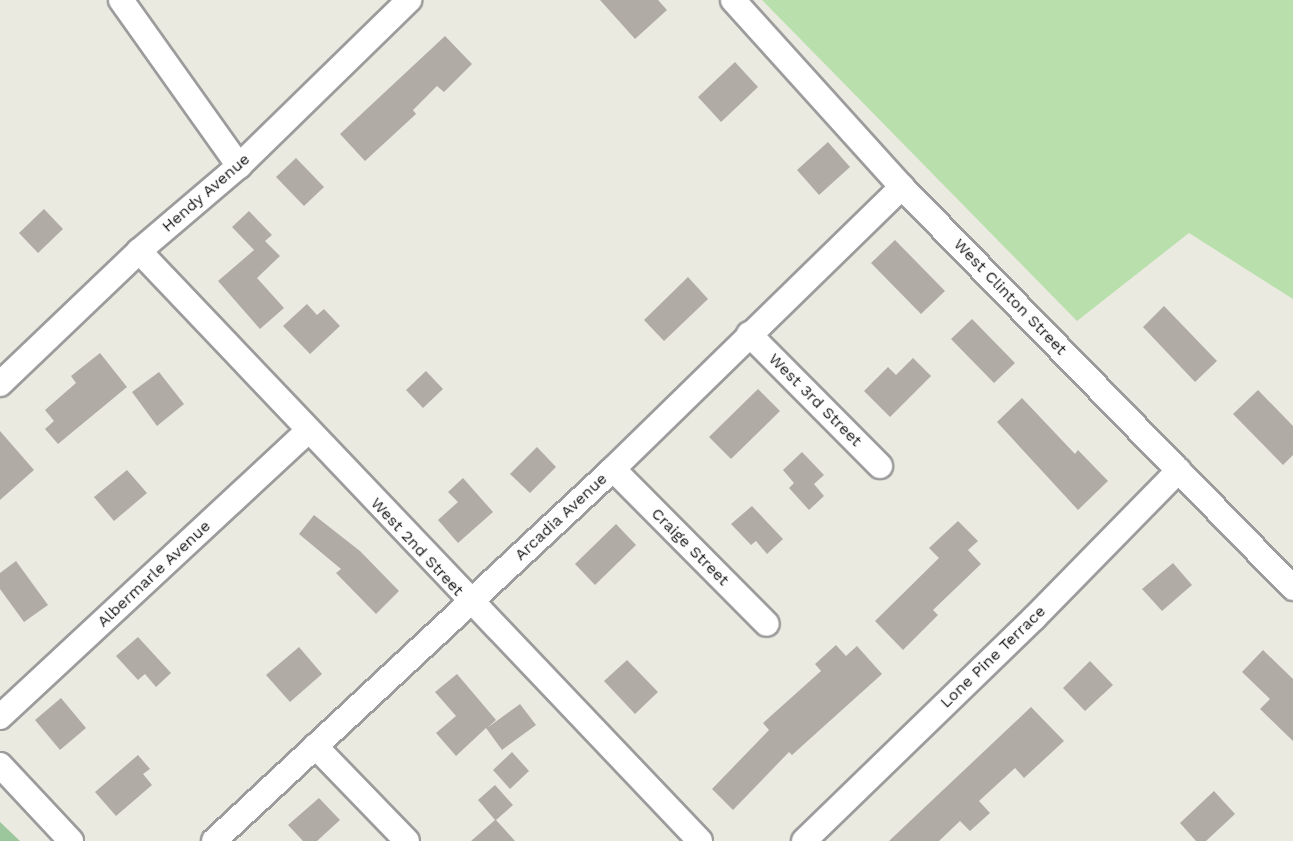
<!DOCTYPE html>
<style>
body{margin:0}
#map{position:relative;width:1293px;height:841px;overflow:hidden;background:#ebeae1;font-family:"Work Sans",sans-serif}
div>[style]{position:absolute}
.grass>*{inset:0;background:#b9e0ac}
.forest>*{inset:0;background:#9cc69b}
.building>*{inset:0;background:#b0aca5}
.roads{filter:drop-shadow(2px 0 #9c9c9c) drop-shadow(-2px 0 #9c9c9c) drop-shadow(0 2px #9c9c9c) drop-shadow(0 -2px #9c9c9c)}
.minor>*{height:24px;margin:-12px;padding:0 12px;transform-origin:12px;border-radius:12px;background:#fff}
span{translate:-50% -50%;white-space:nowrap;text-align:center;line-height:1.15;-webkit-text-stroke:4.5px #fff;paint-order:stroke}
.street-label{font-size:16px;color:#1b1b1b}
</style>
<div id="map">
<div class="grass">
<div style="clip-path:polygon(762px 0,1293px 0,1293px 299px,1189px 233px,1077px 321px)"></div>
</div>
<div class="forest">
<div style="clip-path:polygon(0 822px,20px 841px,0 841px)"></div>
</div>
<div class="building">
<div style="clip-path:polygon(600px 0,658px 0,667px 10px,635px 39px)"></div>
<div style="clip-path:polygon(445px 36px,472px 64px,444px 92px,437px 86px,413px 110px,416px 114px,365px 161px,340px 134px)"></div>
<div style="clip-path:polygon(735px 62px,758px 87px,721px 122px,698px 97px)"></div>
<div style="clip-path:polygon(828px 142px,850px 167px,819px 195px,797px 170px)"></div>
<div style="clip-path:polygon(296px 158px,324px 187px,304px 206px,276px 177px)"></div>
<div style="clip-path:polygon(44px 209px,63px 229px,38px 253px,19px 233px)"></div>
<div style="clip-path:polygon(249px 211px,272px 235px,265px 241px,280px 256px,257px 278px,284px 308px,260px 329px,218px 281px,254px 250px,232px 227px)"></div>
<div style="clip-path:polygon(895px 240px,945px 291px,921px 314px,871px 263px)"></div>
<div style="clip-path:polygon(688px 277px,708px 299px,664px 341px,644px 320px)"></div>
<div style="clip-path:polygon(307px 304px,317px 315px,324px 309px,340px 326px,310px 354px,283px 326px)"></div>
<div style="clip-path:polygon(1164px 306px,1217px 361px,1195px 382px,1143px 327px)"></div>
<div style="clip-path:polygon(972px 319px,1015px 363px,994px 383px,951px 339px)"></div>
<div style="clip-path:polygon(100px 353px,127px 387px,58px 444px,45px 429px,54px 421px,45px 410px,76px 383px,71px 376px)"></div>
<div style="clip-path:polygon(913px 358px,931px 376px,890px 417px,864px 391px,888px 367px,896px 375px)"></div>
<div style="clip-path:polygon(426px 371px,443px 389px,423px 408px,406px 390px)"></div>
<div style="clip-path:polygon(159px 372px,184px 404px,157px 426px,132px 392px)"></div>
<div style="clip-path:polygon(758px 389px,780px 411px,731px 459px,709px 437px)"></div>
<div style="clip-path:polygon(1258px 390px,1293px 426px,1293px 455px,1283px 465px,1233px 414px)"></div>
<div style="clip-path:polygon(1022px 398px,1075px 454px,1078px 450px,1108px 481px,1078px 510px,997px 422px)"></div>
<div style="clip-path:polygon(0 431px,34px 470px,0 500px)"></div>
<div style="clip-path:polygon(537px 447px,556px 467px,530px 493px,510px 474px)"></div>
<div style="clip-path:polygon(802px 452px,824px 475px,814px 484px,824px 496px,809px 510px,789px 488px,794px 483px,783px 470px)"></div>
<div style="clip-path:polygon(127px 470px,147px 493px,114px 521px,94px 497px)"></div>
<div style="clip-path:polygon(463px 478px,493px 512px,458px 543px,438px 520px,458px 502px,448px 492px)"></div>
<div style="clip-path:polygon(752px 506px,783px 539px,767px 554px,756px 541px,751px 545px,731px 524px)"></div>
<div style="clip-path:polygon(314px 515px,360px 551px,399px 591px,376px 614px,336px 573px,341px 569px,299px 534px)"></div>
<div style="clip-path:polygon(958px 521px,978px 541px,968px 550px,981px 564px,933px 610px,938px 615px,903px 650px,875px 621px,939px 558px,929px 548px)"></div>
<div style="clip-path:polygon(616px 524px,636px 545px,595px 585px,575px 564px)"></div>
<div style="clip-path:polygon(16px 561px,48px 605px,24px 622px,0 589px,0 573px)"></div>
<div style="clip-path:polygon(1173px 563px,1192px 585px,1162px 611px,1142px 589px)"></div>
<div style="clip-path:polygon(138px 637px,171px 673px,156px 687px,145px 674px,138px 680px,116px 656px)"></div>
<div style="clip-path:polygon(836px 645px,846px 656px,857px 646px,882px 674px,792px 755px,789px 752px,733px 810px,712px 789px,769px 730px,763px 723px,821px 671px,815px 664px)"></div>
<div style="clip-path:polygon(299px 647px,322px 674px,290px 702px,266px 675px)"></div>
<div style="clip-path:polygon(1263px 650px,1293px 679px,1293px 741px,1260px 709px,1270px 699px,1242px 672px)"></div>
<div style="clip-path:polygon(627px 660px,658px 692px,635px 714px,604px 681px)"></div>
<div style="clip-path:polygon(1090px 661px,1113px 685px,1085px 711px,1063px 688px)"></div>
<div style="clip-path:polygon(457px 674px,496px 720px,487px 728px,520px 704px,536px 725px,502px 750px,486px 728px,456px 756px,436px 733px,456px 716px,435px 692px)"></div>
<div style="clip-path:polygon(61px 698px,86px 728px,60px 750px,35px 720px)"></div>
<div style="clip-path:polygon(1031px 707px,1064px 741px,1024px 778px,1015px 768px,979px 801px,990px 813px,970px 831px,960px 821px,939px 841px,889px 841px)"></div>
<div style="clip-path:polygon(512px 752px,529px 771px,510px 789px,493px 770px)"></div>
<div style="clip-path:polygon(138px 755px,150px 769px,143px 774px,152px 785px,116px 816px,95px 792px)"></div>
<div style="clip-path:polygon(495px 785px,513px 805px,496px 820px,515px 841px,471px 841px,495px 820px,478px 800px)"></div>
<div style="clip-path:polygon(1214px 791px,1235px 814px,1206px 841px,1196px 841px,1180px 823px)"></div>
<div style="clip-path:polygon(319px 798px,340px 820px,317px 841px,303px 841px,288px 825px)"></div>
</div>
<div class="roads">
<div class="minor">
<div style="left:121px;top:0;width:204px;rotate:54.6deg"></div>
<div style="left:733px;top:0;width:252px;rotate:47.9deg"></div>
<div style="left:902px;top:187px;width:560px;rotate:45.72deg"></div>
<div style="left:139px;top:251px;width:814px;rotate:46.44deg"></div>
<div style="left:749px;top:334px;width:186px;rotate:45.2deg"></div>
<div style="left:0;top:384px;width:192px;rotate:-43.7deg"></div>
<div style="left:139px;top:251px;width:131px;rotate:-40.4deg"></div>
<div style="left:239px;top:166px;width:238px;rotate:-44.3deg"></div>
<div style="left:613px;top:469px;width:218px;rotate:45.2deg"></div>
<div style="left:0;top:717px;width:420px;rotate:-42.9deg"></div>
<div style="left:315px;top:746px;width:132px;rotate:45.9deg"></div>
<div style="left:0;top:765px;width:104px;rotate:46.9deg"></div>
<div style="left:214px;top:841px;width:546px;rotate:-42.99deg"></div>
<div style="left:613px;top:469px;width:404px;rotate:-44.3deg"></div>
<div style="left:804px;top:841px;width:320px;rotate:-44.1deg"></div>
<div style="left:1034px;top:618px;width:207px;rotate:-45.6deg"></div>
</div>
</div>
<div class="street-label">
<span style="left:206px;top:193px;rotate:-41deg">Hendy Avenue</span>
<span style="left:1010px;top:297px;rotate:46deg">West Clinton Street</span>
<span style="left:815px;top:400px;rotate:45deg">West 3rd Street</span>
<span style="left:561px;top:517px;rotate:-43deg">Arcadia Avenue</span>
<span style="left:417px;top:547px;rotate:47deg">West 2nd Street</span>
<span style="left:690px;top:547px;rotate:45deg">Craige Street</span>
<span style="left:154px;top:574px;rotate:-43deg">Albermarle Avenue</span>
<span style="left:993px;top:657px;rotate:-44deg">Lone Pine Terrace</span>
</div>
</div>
